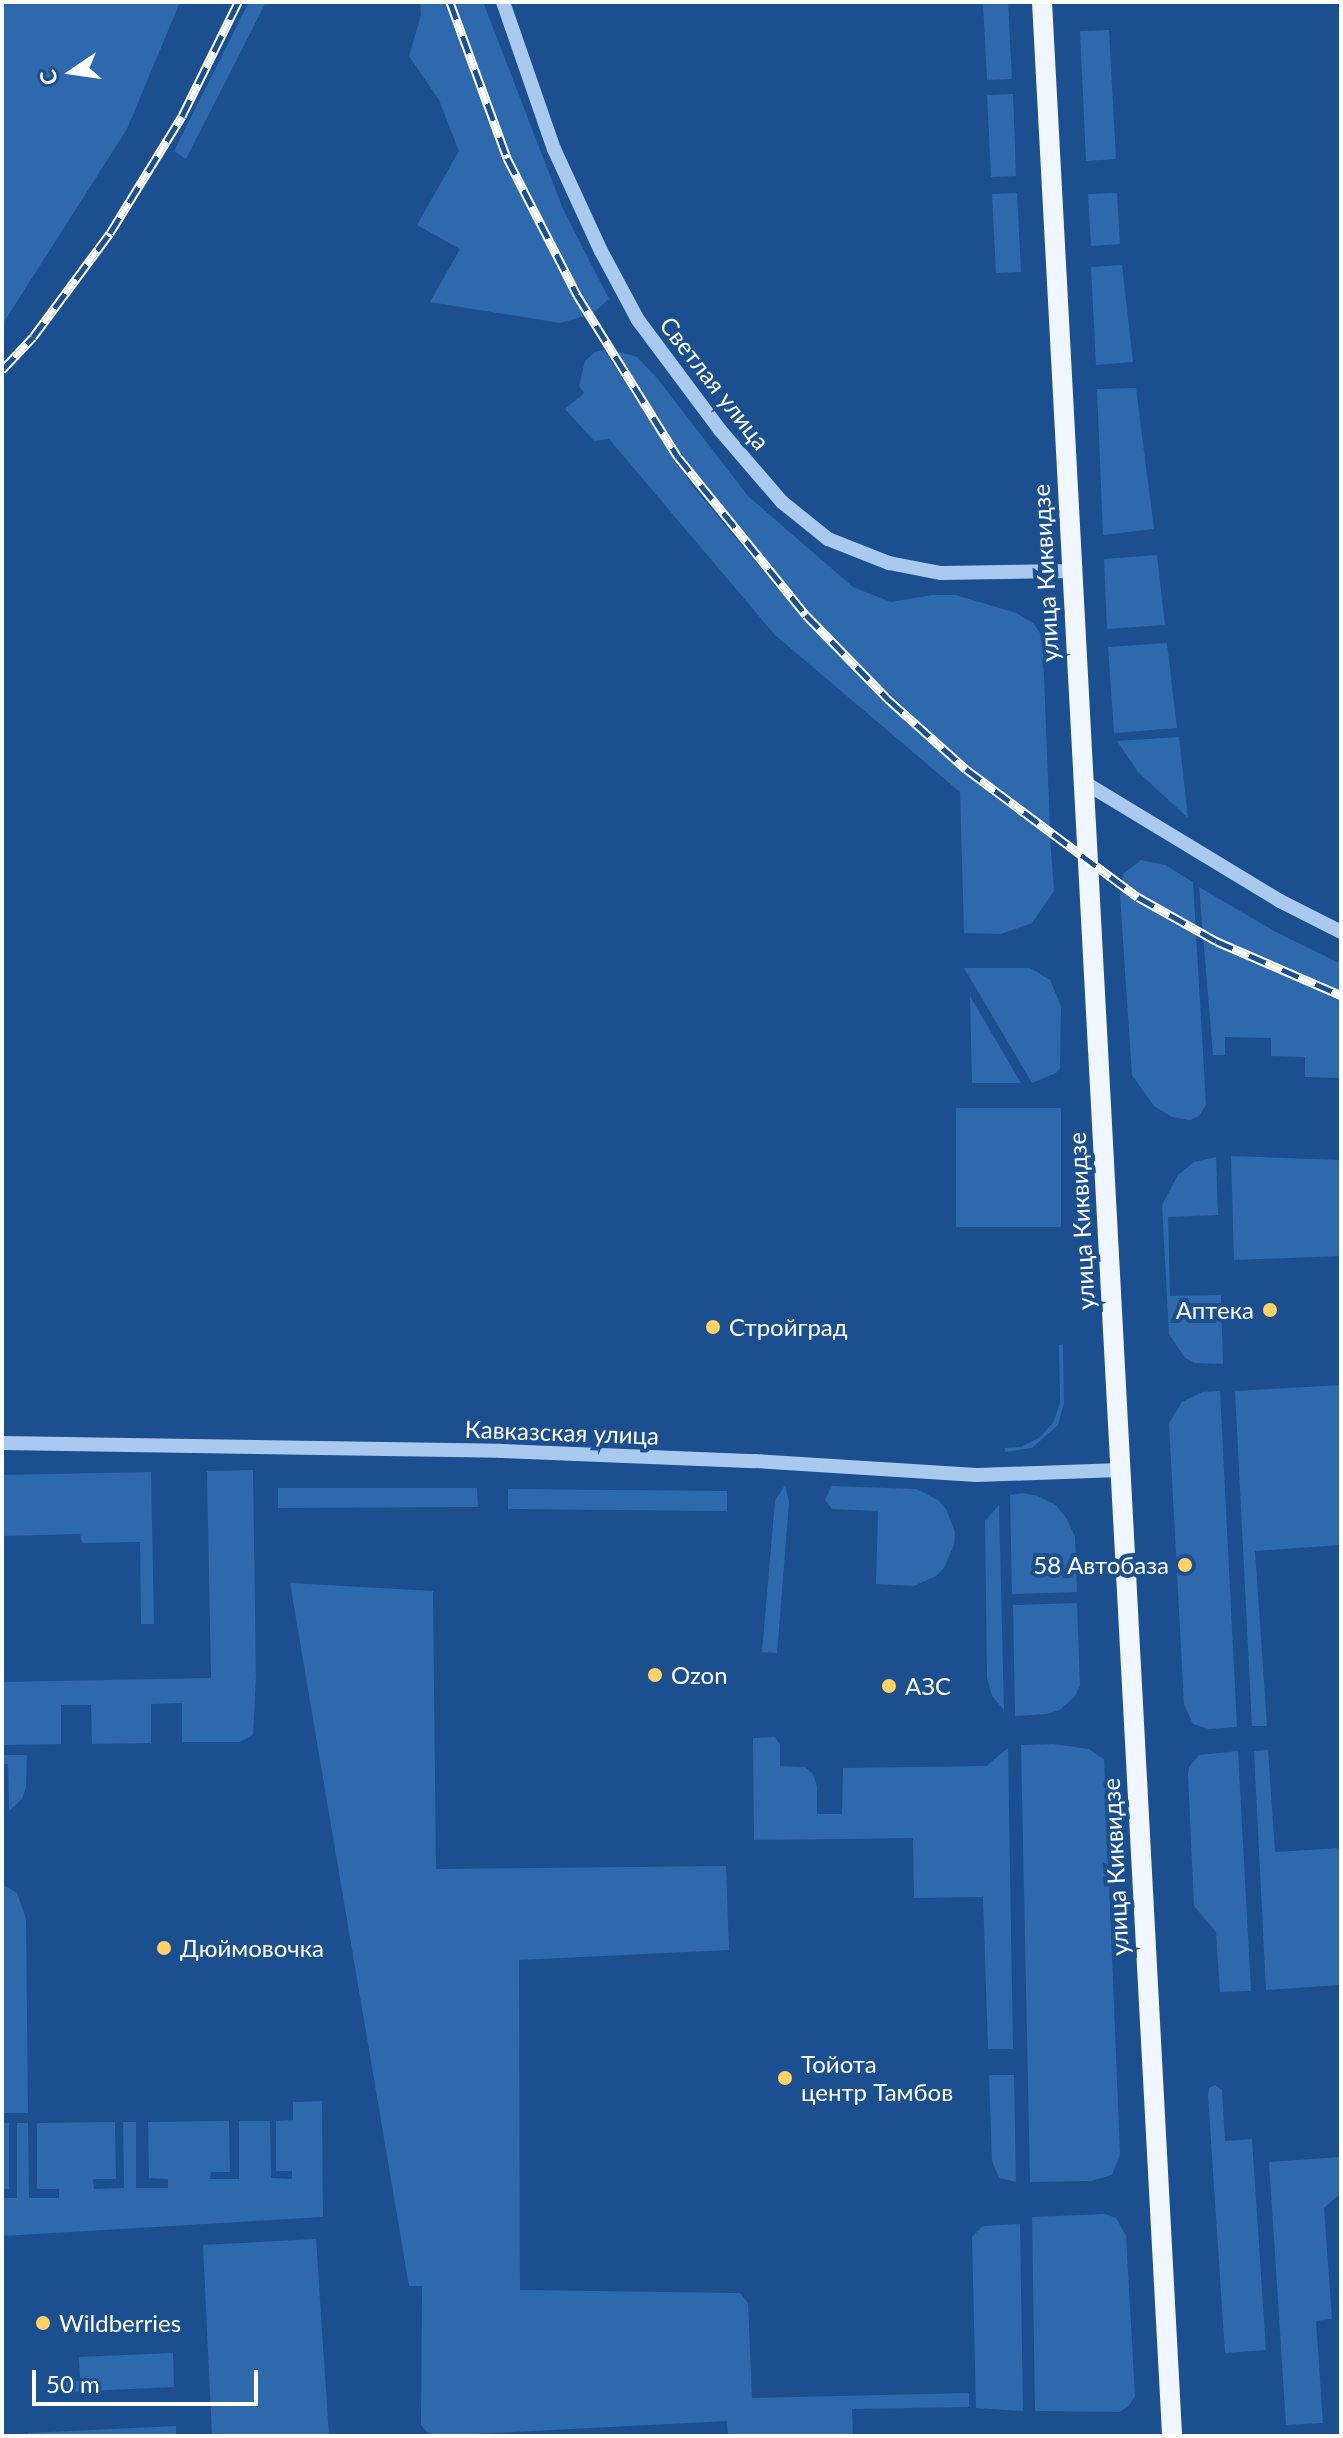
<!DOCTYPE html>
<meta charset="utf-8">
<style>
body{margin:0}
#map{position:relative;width:1343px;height:2438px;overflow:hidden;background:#1b4f8f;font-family:Lato,sans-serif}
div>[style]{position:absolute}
.green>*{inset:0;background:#2e69ad}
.minor>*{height:14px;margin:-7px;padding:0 7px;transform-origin:7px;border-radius:7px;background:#a9c9ee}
.major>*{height:20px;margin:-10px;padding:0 10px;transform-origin:10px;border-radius:10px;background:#f0f6ff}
.rail>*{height:9px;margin-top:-4.5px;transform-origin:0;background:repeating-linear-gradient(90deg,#1b4f8f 0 18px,#fff 0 36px);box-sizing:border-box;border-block:2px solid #fff}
.dots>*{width:22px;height:22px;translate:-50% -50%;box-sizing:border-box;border:4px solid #1b4f8f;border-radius:50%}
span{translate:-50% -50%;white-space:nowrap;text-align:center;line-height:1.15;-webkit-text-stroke:8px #1b4f8f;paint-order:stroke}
.street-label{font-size:24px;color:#fff}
.poi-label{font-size:24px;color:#fff}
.right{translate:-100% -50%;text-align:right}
.left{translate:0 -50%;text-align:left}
.frame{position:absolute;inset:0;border:4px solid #fff;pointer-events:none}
.north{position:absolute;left:32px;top:32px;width:80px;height:80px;-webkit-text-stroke:6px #1b4f8f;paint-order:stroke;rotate:257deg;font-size:22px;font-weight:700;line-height:32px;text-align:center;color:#fff}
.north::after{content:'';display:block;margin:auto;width:28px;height:36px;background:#fff;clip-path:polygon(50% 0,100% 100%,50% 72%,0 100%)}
.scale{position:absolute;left:32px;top:2370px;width:226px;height:36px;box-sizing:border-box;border:4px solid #fff;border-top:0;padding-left:10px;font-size:24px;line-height:28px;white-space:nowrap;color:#fff;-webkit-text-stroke:6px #1b4f8f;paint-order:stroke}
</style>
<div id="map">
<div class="green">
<div style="clip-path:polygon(2px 2px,180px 2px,127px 129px,2px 325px)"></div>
<div style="clip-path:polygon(249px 2px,266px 2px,186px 159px,174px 151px)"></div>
<div style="clip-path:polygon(420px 2px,483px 2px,563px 209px,609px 299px,592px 314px,560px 323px,430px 302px,460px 249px,417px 225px,459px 151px,439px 100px,409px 56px,421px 15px)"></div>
<div style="clip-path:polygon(983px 2px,1008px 2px,1012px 79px,987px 80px)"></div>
<div style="clip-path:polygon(1109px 30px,1116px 159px,1086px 161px,1080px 31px)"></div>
<div style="clip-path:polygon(1013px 94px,1016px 176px,991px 177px,987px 95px)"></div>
<div style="clip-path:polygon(1017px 193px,1021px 272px,996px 273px,992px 194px)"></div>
<div style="clip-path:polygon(1117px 193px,1120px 244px,1091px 246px,1088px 194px)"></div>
<div style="clip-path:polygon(1122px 265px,1133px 362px,1096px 365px,1091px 267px)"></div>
<div style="clip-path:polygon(604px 350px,691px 484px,779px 590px,892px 706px,993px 795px,1050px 837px,1054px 891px,1032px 923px,1001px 934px,964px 933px,960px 792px,775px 635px,609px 439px,594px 441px,565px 409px,584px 393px,579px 386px,585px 361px,595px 352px)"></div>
<div style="clip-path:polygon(613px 350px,637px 357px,657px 378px,748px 496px,853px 587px,891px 602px,932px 595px,956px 595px,1016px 613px,1033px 623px,1040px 633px,1043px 652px,1050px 829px,960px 760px,842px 649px,783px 584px,697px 478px)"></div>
<div style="clip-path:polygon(1136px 388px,1154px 529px,1103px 535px,1097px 389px)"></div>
<div style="clip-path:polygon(1157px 555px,1165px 625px,1107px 629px,1104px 559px)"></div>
<div style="clip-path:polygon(1167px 643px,1177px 728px,1114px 733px,1108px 647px)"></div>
<div style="clip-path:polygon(1179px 737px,1188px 818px,1138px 772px,1117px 741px)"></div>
<div style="clip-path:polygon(1141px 860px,1165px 865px,1193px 882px,1206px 1105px,1199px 1116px,1190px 1120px,1172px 1117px,1154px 1106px,1132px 1075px,1120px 896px,1123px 874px)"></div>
<div style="clip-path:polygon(1199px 887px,1276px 932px,1341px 964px,1341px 1078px,1305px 1077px,1305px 1057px,1271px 1056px,1271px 1038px,1225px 1037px,1225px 1055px,1213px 1055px)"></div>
<div style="clip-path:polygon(964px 968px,1030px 968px,1050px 980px,1061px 1006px,1060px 1068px,1056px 1073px,1032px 1083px)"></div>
<div style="clip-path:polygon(970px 996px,1021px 1083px,972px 1083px)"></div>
<div style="clip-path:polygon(956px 1108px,1061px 1108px,1061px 1227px,956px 1227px)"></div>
<div style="clip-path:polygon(1231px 1156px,1341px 1160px,1341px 1256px,1234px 1260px)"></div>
<div style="clip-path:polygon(1216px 1157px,1218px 1215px,1168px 1217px,1170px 1296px,1221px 1295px,1223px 1364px,1195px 1363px,1185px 1358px,1169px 1334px,1162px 1205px,1178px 1175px,1194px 1162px)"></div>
<div style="clip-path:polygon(1063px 1344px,1064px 1403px,1058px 1425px,1032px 1448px,1005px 1452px,1005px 1448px,1021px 1447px,1039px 1438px,1053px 1423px,1060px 1403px,1059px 1345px)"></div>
<div style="clip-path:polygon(1341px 1385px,1341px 1545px,1255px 1551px,1267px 1726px,1252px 1726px,1235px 1391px)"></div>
<div style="clip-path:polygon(1220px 1391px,1237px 1727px,1209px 1729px,1193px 1724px,1184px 1704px,1169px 1423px,1182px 1402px,1202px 1392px)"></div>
<div style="clip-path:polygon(253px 1470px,256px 1677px,253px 1735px,240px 1742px,182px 1742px,182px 1703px,151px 1704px,151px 1743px,92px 1744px,91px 1705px,61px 1705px,61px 1744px,3px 1745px,2px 1682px,211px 1678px,207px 1471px)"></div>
<div style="clip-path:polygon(151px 1472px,154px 1624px,141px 1624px,140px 1542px,82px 1543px,80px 1534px,2px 1536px,2px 1475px)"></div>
<div style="clip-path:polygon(785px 1485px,789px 1502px,777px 1653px,762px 1652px,775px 1501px)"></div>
<div style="clip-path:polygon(832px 1486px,916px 1489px,938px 1500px,946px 1509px,955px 1532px,954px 1545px,944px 1568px,936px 1576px,914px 1586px,876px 1584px,878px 1511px,832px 1509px,825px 1500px)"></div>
<div style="clip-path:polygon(278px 1488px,477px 1488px,478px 1507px,278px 1508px)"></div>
<div style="clip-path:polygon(508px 1489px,727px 1491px,727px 1511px,508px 1509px)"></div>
<div style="clip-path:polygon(1022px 1493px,1038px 1496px,1056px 1505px,1067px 1519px,1075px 1537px,1077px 1592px,1012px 1594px,1010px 1495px)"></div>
<div style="clip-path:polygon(999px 1505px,1004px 1710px,992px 1696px,987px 1678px,985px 1521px)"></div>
<div style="clip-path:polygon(290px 1583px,433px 1591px,436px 1869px,726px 1866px,729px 1950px,519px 1960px,520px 2290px,740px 2293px,748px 2303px,752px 2398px,969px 2393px,969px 2407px,852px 2409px,853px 2436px,728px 2436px,727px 2421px,438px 2436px,427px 2432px,421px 2425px,422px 2286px,409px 2286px)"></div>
<div style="clip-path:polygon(1077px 1603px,1080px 1686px,1075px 1696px,1060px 1710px,1047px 1714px,1015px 1716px,1013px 1605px)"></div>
<div style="clip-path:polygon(775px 1737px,780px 1745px,780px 1766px,805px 1767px,813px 1774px,817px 1786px,817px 1814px,842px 1814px,843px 1768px,986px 1766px,1008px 1748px,1013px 2049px,988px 2049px,983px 1897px,914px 1898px,913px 1838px,754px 1840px,753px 1738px)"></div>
<div style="clip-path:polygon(1053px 1744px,1089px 1749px,1104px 1759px,1120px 2154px,1112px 2175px,1091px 2181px,1030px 2182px,1021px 1745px)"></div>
<div style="clip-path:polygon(1268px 1750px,1275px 1852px,1341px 1848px,1341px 1985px,1266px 1990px,1254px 1751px)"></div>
<div style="clip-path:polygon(1238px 1751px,1251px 1991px,1220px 1992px,1216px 1932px,1194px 1906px,1188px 1775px,1189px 1767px,1199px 1755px)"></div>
<div style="clip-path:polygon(2px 1755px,27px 1755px,26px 1788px,22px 1799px,9px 1811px,8px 1764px,2px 1764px)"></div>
<div style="clip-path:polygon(2px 1884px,17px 1893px,26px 1919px,28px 2113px,2px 2113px)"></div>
<div style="clip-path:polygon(989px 2075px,1014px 2075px,1016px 2182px,999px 2178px,992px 2161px)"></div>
<div style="clip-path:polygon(1215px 2085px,1222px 2090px,1225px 2141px,1252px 2139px,1266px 2350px,1225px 2353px,1208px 2096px,1209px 2088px)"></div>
<div style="clip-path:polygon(322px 2101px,323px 2217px,2px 2236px,2px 2198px,17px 2198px,17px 2123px,28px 2123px,29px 2198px,59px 2198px,59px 2189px,37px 2189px,37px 2123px,115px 2122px,116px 2179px,93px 2179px,94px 2189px,124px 2188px,123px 2122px,136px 2122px,136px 2188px,168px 2188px,168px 2179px,149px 2178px,148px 2122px,229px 2121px,230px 2172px,211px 2172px,210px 2179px,239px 2179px,239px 2121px,270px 2121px,271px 2178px,292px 2179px,292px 2171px,276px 2171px,276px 2121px,293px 2120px,293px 2102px)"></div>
<div style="clip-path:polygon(2px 2123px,9px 2123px,9px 2189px,2px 2189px)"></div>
<div style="clip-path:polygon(1341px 2157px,1341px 2193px,1324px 2208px,1332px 2319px,1316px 2321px,1323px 2423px,1286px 2425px,1269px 2162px)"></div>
<div style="clip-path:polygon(1105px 2214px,1116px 2218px,1126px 2236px,1135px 2396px,1128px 2407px,1119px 2412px,1035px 2411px,1032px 2217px)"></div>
<div style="clip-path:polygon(1020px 2224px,1023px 2411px,976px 2408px,972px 2237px,983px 2226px)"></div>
<div style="clip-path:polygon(316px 2239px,329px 2436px,212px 2436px,203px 2245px)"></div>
<div style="clip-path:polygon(173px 2353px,174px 2387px,66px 2392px,66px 2381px,80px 2381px,79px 2357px)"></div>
<div style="clip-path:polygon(176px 2426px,176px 2436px,28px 2436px,28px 2433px)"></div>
</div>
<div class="minor">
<div style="left:503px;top:2px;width:156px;rotate:70.9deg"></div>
<div style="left:554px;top:149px;width:112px;rotate:65.3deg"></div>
<div style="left:601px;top:251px;width:78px;rotate:61.8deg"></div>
<div style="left:638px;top:320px;width:137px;rotate:53.3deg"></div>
<div style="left:720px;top:430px;width:95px;rotate:49.3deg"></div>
<div style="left:782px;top:502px;width:59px;rotate:38.8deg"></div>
<div style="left:828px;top:539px;width:66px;rotate:21.5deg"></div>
<div style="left:889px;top:563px;width:53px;rotate:10.9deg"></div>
<div style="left:941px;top:573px;width:130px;rotate:-0.9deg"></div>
<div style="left:1082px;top:781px;width:232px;rotate:31.2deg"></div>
<div style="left:1280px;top:901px;width:68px;rotate:26.9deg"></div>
<div style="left:2px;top:1443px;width:499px;rotate:0.9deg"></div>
<div style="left:501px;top:1451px;width:254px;rotate:2.3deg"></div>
<div style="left:755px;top:1461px;width:222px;rotate:3.6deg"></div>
<div style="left:977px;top:1475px;width:143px;rotate:-2deg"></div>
</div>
<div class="major">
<div style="left:1042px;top:2px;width:2437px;rotate:86.94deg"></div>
</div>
<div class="rail">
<div style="left:450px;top:2px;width:166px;rotate:69.9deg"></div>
<div style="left:507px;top:158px;width:154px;rotate:62.9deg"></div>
<div style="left:577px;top:295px;width:191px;rotate:58.1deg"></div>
<div style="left:678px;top:457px;width:203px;rotate:51deg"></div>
<div style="left:806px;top:615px;width:119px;rotate:45.7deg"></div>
<div style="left:889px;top:700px;width:103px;rotate:41.9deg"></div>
<div style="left:966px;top:769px;width:214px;rotate:36.7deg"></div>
<div style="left:1138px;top:897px;width:90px;rotate:29.4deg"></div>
<div style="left:1216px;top:941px;width:136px;rotate:23.4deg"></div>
<div style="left:2px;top:370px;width:45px;rotate:-46.8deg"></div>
<div style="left:33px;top:337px;width:129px;rotate:-53.5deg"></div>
<div style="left:110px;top:233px;width:137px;rotate:-58.4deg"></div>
<div style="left:182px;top:116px;width:127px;rotate:-63.8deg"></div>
</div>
<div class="dots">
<div style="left:1270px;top:1310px;background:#ffd166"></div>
<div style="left:713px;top:1327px;background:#ffd166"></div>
<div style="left:1185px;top:1565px;background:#ffd166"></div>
<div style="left:655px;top:1675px;background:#ffd166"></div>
<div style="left:889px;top:1686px;background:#ffd166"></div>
<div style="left:164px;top:1948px;background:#ffd166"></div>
<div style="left:785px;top:2078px;background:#ffd166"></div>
<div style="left:43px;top:2323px;background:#ffd166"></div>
</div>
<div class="street-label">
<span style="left:715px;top:383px;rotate:52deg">Светлая улица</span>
<span style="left:1045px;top:573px;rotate:-93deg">улица Киквидзе</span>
<span style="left:1081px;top:1221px;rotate:-93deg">улица Киквидзе</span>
<span style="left:562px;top:1432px;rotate:2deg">Кавказская улица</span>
<span style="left:1115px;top:1867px;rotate:-93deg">улица Киквидзе</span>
</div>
<div class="poi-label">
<span class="right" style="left:1254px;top:1310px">Аптека</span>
<span class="left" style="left:729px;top:1327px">Стройград</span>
<span class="right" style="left:1169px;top:1565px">58 Автобаза</span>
<span class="left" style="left:671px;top:1675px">Ozon</span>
<span class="left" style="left:905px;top:1686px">АЗС</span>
<span class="left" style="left:180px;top:1948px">Дюймовочка</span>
<span class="left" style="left:801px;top:2078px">Тойота<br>центр Тамбов</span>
<span class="left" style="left:59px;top:2323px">Wildberries</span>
</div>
<div class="frame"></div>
<div class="north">С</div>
<div class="scale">50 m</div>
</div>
